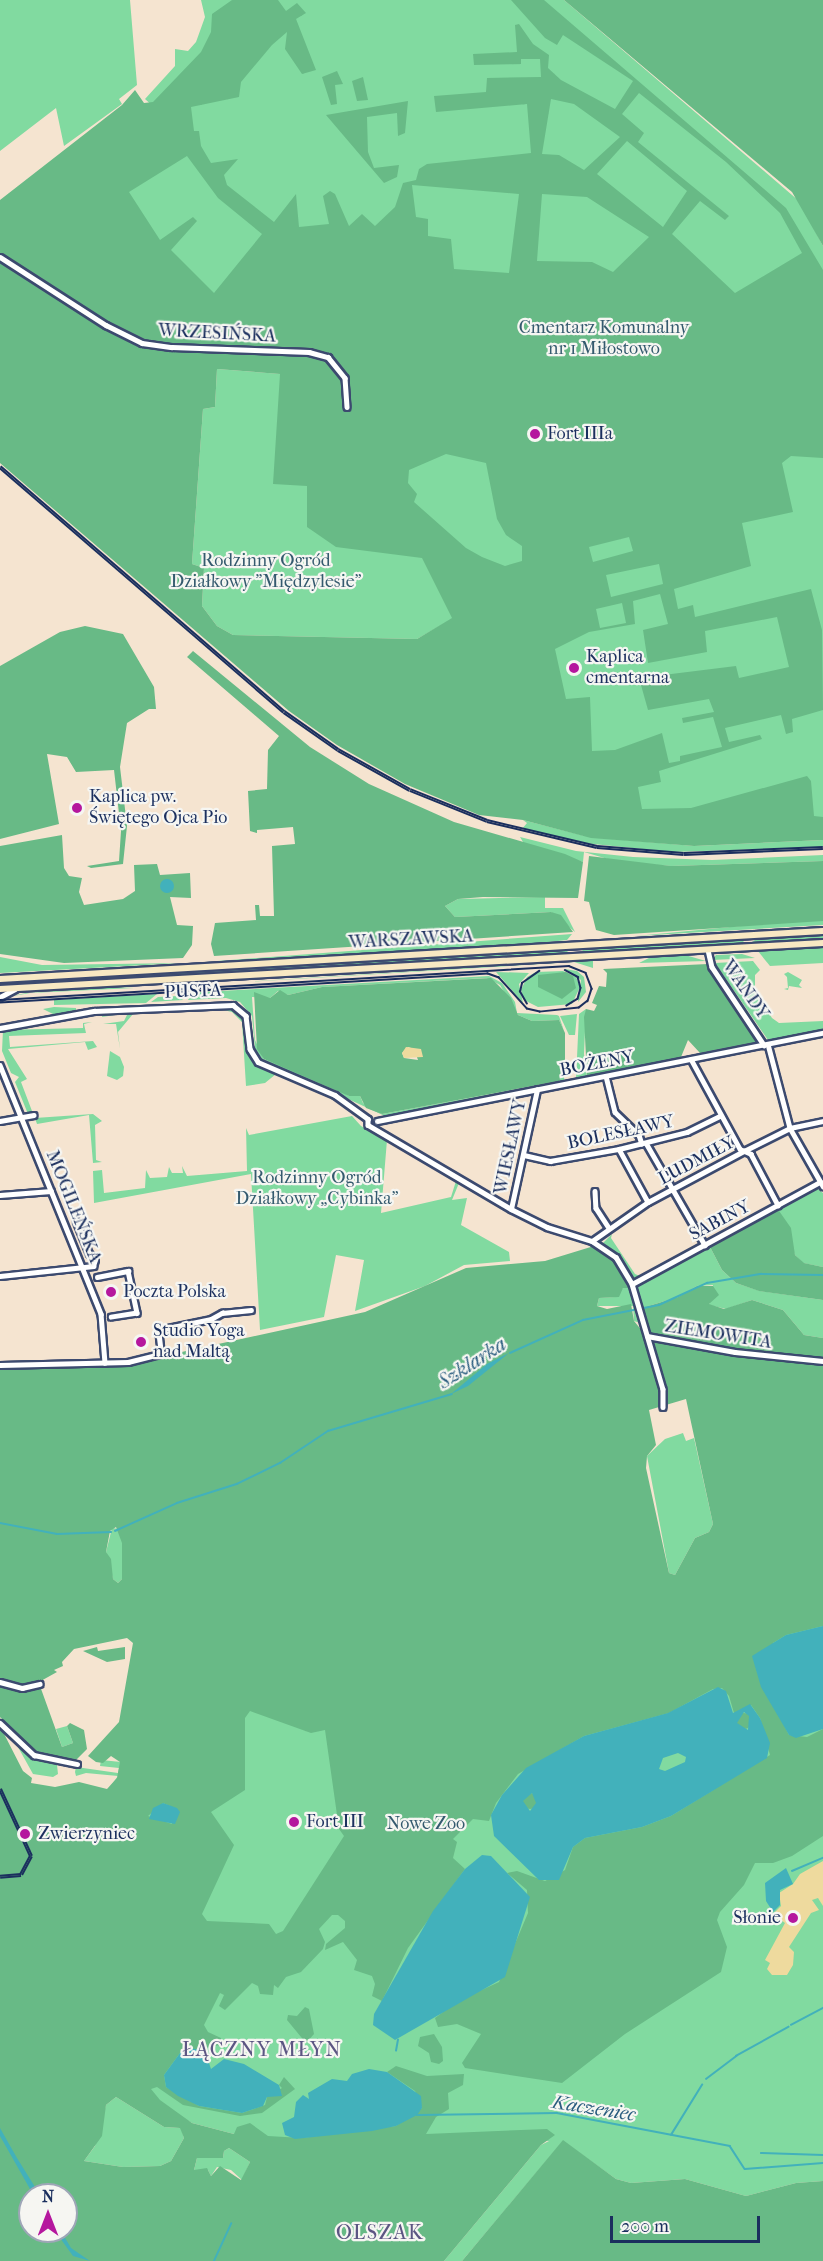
<!DOCTYPE html>
<meta charset="utf-8">
<style>
body{margin:0}
#map{position:relative;width:823px;height:2261px;overflow:hidden;background:#f5e4d0;font-family:"IM FELL French Canon",serif}
div>[style]{position:absolute}
.green>*{inset:0;background:#81daa0}
.forest>*{inset:0;background:#68ba86}
.round{border-radius:50%}
.sand>*{inset:0;background:#eeda9e}
.water>*{inset:0;background:#42b1bb}
.stream>*{height:1.5px;margin:-0.75px;padding:0 0.75px;transform-origin:0.75px;border-radius:0.75px;background:#42b1bb}
.roads{filter:drop-shadow(2px 0 #3c4a6f) drop-shadow(-2px 0 #3c4a6f) drop-shadow(0 2px #3c4a6f) drop-shadow(0 -2px #3c4a6f)}
.minor>*{height:4.5px;margin:-2.25px;padding:0 2.25px;transform-origin:2.25px;border-radius:2.25px;background:#fff}
.secondary>*{height:6px;margin:-3px;padding:0 3px;transform-origin:3px;border-radius:3px;background:#f8e8c3}
.tram>*{height:1.5px;margin:-0.75px;padding:0 0.75px;transform-origin:0.75px;border-radius:0.75px;background:#1b2f5e}
.rail>*{height:4px;margin-top:-2px;transform-origin:0;background:repeating-linear-gradient(90deg,#f6f6f2 0 4.5px,#1b2f5e 0 9px);box-sizing:border-box;border-block:2px solid #1b2f5e}
.dots>*{width:16px;height:16px;translate:-50% -50%;box-sizing:border-box;border:3px solid #f6f6f2;border-radius:50%}
span{translate:-50% -50%;white-space:nowrap;text-align:center;line-height:1.15;-webkit-text-stroke:4.5px #f6f6f2;paint-order:stroke}
.park-label{font-size:18px;color:#345a6e}
.street-label{font-size:18px;color:#1b2f5e}
.poi-label{font-size:18px;color:#1b2f5e}
.left{translate:0 -50%;text-align:left}
.right{translate:-100% -50%;text-align:right}
.water-label{font-size:20px;color:#295c7f;font-style:italic}
.neighbourhood-label{font-size:20px;color:#5c5683;letter-spacing:1.5px}
.north{position:absolute;left:18px;top:2183px;width:60px;height:60px;box-sizing:border-box;background:#f6f6f2;border:2px solid #9ea6b7;border-radius:50%;rotate:0deg;font-size:16px;font-weight:700;line-height:24px;text-align:center;color:#1b2f5e}
.north::after{content:'';display:block;margin:auto;width:21px;height:27px;background:#b5179e;clip-path:polygon(50% 0,100% 100%,50% 72%,0 100%)}
.scale{position:absolute;left:610px;top:2216px;width:150px;height:27px;box-sizing:border-box;border:3px solid #1b2f5e;border-top:0;padding-left:8px;font-size:18px;line-height:21px;white-space:nowrap;color:#1b2f5e;-webkit-text-stroke:4px #f6f6f2;paint-order:stroke}
</style>
<div id="map">
<div class="green">
<div style="clip-path:polygon(0 0,130px 0,137px 85px,119px 99px,122px 104px,64px 146px,56px 108px,0 151px)"></div>
<div style="clip-path:polygon(201px 0,564px 0,799px 201px,823px 246px,823px 818px,671px 826px,601px 838px,694px 846px,823px 840px,823px 847px,672px 852px,583px 843px,522px 829px,527px 823px,523px 820px,585px 836px,591px 766px,564px 765px,530px 741px,527px 679px,462px 640px,452px 619px,417px 639px,233px 635px,217px 626px,202px 606px,204px 568px,192px 564px,203px 409px,215px 407px,217px 369px,281px 374px,279px 406px,339px 408px,388px 403px,387px 370px,353px 297px,327px 279px,185px 316px,150px 242px,110px 182px,117px 163px,141px 148px,155px 108px,145px 99px,175px 66px,175px 49px,188px 51px,196px 42px,205px 17px)"></div>
<div style="clip-path:polygon(520px 837px,576px 851px,633px 857px,712px 860px,823px 855px,823px 861px,671px 866px,618px 862px,584px 852px,583px 862px,519px 843px,523px 842px)"></div>
<div style="clip-path:polygon(545px 897px,545px 908px,563px 908px,575px 932px,551px 912px,455px 917px,445px 906px,458px 899px)"></div>
<div style="clip-path:polygon(794px 921px,823px 921px,823px 925px,636px 936px)"></div>
<div style="clip-path:polygon(572px 934px,567px 940px,513px 946px,204px 962px)"></div>
<div style="clip-path:polygon(823px 935px,823px 941px,752px 942px,755px 940px)"></div>
<div style="clip-path:polygon(743px 938px,744px 945px,586px 954px,580px 948px)"></div>
<div style="clip-path:polygon(823px 946px,823px 963px,770px 966px,757px 950px)"></div>
<div style="clip-path:polygon(572px 949px,565px 953px,510px 958px,0 986px,66px 978px)"></div>
<div style="clip-path:polygon(742px 954px,755px 958px,712px 960px,716px 955px)"></div>
<div style="clip-path:polygon(685px 955px,706px 961px,639px 963px,653px 956px)"></div>
<div style="clip-path:polygon(0 957px,42px 965px,182px 963px,0 973px)"></div>
<div style="clip-path:polygon(593px 960px,593px 968px,574px 962px,195px 985px)"></div>
<div style="clip-path:polygon(753px 961px,760px 970px,755px 975px,755px 992px,772px 1018px,779px 1023px,823px 1021px,823px 1030px,768px 1040px,715px 963px)"></div>
<div style="clip-path:polygon(565px 969px,577px 971px,584px 977px,586px 992px,578px 1002px,581px 980px)"></div>
<div style="clip-path:polygon(563px 971px,576px 977px,580px 987px,572px 1004px,538px 1007px,524px 1000px,521px 990px,527px 977px,536px 972px)"></div>
<div style="clip-path:polygon(496px 972px,529px 973px,519px 984px,523px 1003px)"></div>
<div style="clip-path:polygon(788px 972px,802px 980px,799px 985px,802px 988px,789px 986px,788px 990px,784px 989px,788px 988px,787px 977px,784px 974px)"></div>
<div style="clip-path:polygon(489px 976px,502px 983px,515px 1002px,517px 1013px,557px 1015px,559px 1016px,564px 1031px,559px 1020px,532px 1021px,518px 1015px,500px 985px,487px 978px,322px 987px,288px 995px,278px 991px,270px 998px,252px 997px,255px 1040px,264px 1059px,331px 1085px,349px 1096px,360px 1096px,363px 1103px,382px 1114px,559px 1081px,563px 1073px,565px 1082px,387px 1117px,262px 1059px,255px 1048px,252px 1016px,240px 1002px,226px 998px,188px 1000px,192px 993px,202px 992px)"></div>
<div style="clip-path:polygon(114px 987px,134px 988px,30px 993px,2px 998px,26px 993px)"></div>
<div style="clip-path:polygon(157px 994px,146px 1003px,54px 1005px,54px 1000px)"></div>
<div style="clip-path:polygon(178px 996px,183px 1000px,151px 1002px,158px 997px)"></div>
<div style="clip-path:polygon(226px 1006px,245px 1020px,251px 1058px,276px 1074px,265px 1083px,246px 1086px,242px 1022px,232px 1012px,219px 1009px,133px 1014px,118px 1032px,120px 1049px,116px 1024px,103px 1024px,124px 1021px,128px 1013px,102px 1017px,103px 1013px)"></div>
<div style="clip-path:polygon(54px 1007px,76px 1008px,76px 1011px,55px 1015px,43px 1009px)"></div>
<div style="clip-path:polygon(586px 1009px,584px 1054px,587px 1077px,576px 1079px,579px 1014px)"></div>
<div style="clip-path:polygon(577px 1014px,575px 1035px,569px 1035px,560px 1016px)"></div>
<div style="clip-path:polygon(92px 1022px,84px 1024px,86px 1033px,9px 1036px,10px 1047px,93px 1041px,97px 1047px,88px 1050px,85px 1042px,8px 1049px,27px 1079px,21px 1082px,32px 1111px,28px 1114px,15px 1082px,19px 1077px,11px 1073px,2px 1051px,3px 1030px,83px 1028px,83px 1023px)"></div>
<div style="clip-path:polygon(110px 1051px,120px 1057px,124px 1067px,123px 1076px,117px 1080px,107px 1076px)"></div>
<div style="clip-path:polygon(93px 1114px,102px 1121px,95px 1125px,96px 1160px,102px 1162px,93px 1163px,89px 1115px,37px 1124px,35px 1118px)"></div>
<div style="clip-path:polygon(352px 1116px,361px 1126px,387px 1140px,381px 1213px,451px 1197px,456px 1181px,459px 1183px,452px 1200px,467px 1198px,461px 1225px,509px 1252px,510px 1261px,464px 1265px,425px 1286px,355px 1311px,364px 1260px,336px 1255px,324px 1317px,260px 1330px,251px 1174px,94px 1203px,93px 1171px,102px 1170px,104px 1193px,145px 1188px,146px 1170px,150px 1178px,167px 1177px,169px 1167px,172px 1173px,183px 1173px,182px 1166px,187px 1176px,247px 1171px,246px 1128px,249px 1135px)"></div>
<div style="clip-path:polygon(816px 1187px,823px 1193px,823px 1267px,803px 1263px,795px 1255px,777px 1208px)"></div>
<div style="clip-path:polygon(612px 1234px,611px 1238px,635px 1274px,640px 1276px,633px 1279px,619px 1255px,603px 1243px)"></div>
<div style="clip-path:polygon(709px 1245px,722px 1270px,736px 1283px,760px 1291px,823px 1300px,823px 1338px,804px 1335px,783px 1310px,752px 1300px,726px 1309px,709px 1305px,713px 1285px,697px 1286px,678px 1297px,642px 1308px,635px 1285px)"></div>
<div style="clip-path:polygon(623px 1288px,631px 1288px,640px 1323px,634px 1321px,633px 1306px,597px 1306px,599px 1298px,615px 1297px)"></div>
<div style="clip-path:polygon(683px 1433px,686px 1441px,694px 1438px,713px 1524px,709px 1532px,695px 1538px,675px 1575px,669px 1573px,647px 1456px,665px 1439px)"></div>
<div style="clip-path:polygon(112px 1528px,119px 1529px,122px 1535px,122px 1579px,118px 1583px,113px 1579px,106px 1552px)"></div>
<div style="clip-path:polygon(823px 1543px,823px 2181px,796px 2183px,746px 2196px,685px 2179px,631px 2183px,616px 2179px,563px 2141px,462px 2261px,444px 2261px,541px 2145px,549px 2141px,426px 2134px,295px 2150px,192px 2123px,128px 2087px,106px 1792px,118px 1776px,86px 1773px,76px 1776px,75px 1772px,76px 1767px,118px 1773px,119px 1768px,100px 1766px,101px 1760px,121px 1762px,141px 1640px,657px 1600px)"></div>
<div style="clip-path:polygon(67px 1726px,73px 1743px,62px 1747px,56px 1729px)"></div>
<div style="clip-path:polygon(18px 1747px,34px 1758px,57px 1765px,58px 1774px,53px 1777px,33px 1774px)"></div>
<div style="clip-path:polygon(116px 2097px,164px 2127px,181px 2128px,184px 2138px,171px 2161px,160px 2166px,123px 2167px,84px 2161px,95px 2146px,106px 2105px)"></div>
<div style="clip-path:polygon(229px 2148px,250px 2162px,242px 2180px,231px 2170px,217px 2167px,211px 2176px,208px 2170px,194px 2170px,197px 2158px,223px 2158px,224px 2151px)"></div>
</div>
<div class="forest">
<div style="clip-path:polygon(evenodd,232px 0,278px 0,286px 11px,297px 3px,306px 13px,296px 19px,316px 70px,302px 74px,285px 49px,287px 32px,272px 45px,241px 82px,239px 97px,191px 107px,194px 131px,199px 131px,201px 146px,211px 163px,238px 159px,224px 175px,227px 185px,274px 222px,296px 194px,299px 227px,329px 224px,323px 196px,330px 191px,335px 194px,349px 226px,362px 214px,375px 226px,395px 207px,403px 183px,416px 180px,419px 169px,427px 164px,531px 153px,527px 104px,436px 112px,434px 96px,486px 92px,487px 78px,541px 77px,540px 59px,521px 59px,521px 64px,474px 65px,473px 54px,517px 52px,515px 25px,519px 24px,533px 44px,549px 55px,548px 68px,561px 80px,615px 109px,633px 81px,563px 35px,557px 45px,545px 38px,511px 0,544px 0,786px 208px,823px 270px,823px 458px,791px 456px,782px 463px,793px 512px,742px 523px,751px 566px,674px 589px,678px 609px,693px 605px,695px 617px,811px 589px,822px 630px,823px 710px,792px 719px,793px 732px,786px 734px,781px 715px,725px 728px,729px 742px,760px 735px,762px 739px,659px 771px,661px 782px,638px 787px,642px 809px,691px 808px,807px 776px,811px 781px,814px 816px,823px 817px,823px 840px,694px 846px,591px 838px,523px 820px,479px 815px,405px 784px,337px 745px,289px 711px,0 463px,0 200px,122px 105px,135px 90px,144px 103px,153px 102px,201px 52px,211px 32px,212px 14px,232px 0,639px 93px,726px 162px,780px 213px,802px 253px,735px 293px,672px 234px,700px 201px,725px 220px,729px 216px,638px 142px,644px 133px,622px 114px,639px 93px,232px 0,551px 99px,574px 104px,620px 137px,584px 170px,559px 155px,542px 154px,551px 99px,232px 0,627px 141px,687px 191px,663px 227px,597px 174px,627px 141px,232px 0,187px 156px,218px 198px,262px 234px,214px 293px,171px 250px,197px 221px,193px 217px,160px 240px,129px 192px,187px 156px,232px 0,412px 185px,519px 194px,509px 273px,454px 269px,451px 239px,428px 236px,428px 219px,416px 217px,412px 185px,232px 0,542px 194px,587px 197px,649px 237px,613px 272px,592px 262px,537px 261px,542px 194px,232px 0,217px 369px,280px 374px,273px 484px,307px 486px,307px 527px,336px 547px,422px 558px,452px 618px,417px 639px,233px 635px,217px 626px,202px 606px,204px 568px,192px 564px,203px 409px,215px 407px,217px 369px,232px 0,446px 454px,486px 463px,497px 519px,506px 535px,522px 546px,522px 561px,505px 566px,482px 557px,466px 548px,414px 502px,417px 494px,408px 483px,409px 470px,446px 454px,232px 0,629px 537px,633px 551px,593px 562px,589px 547px,629px 537px,232px 0,659px 564px,663px 584px,611px 597px,606px 575px,659px 564px,232px 0,660px 594px,668px 624px,643px 630px,648px 663px,707px 652px,705px 631px,777px 617px,789px 667px,739px 678px,736px 666px,639px 678px,648px 710px,709px 699px,714px 712px,682px 718px,683px 723px,713px 717px,722px 747px,680px 756px,680px 761px,669px 763px,662px 733px,615px 750px,592px 751px,590px 697px,566px 699px,555px 649px,589px 632px,635px 624px,633px 601px,660px 594px,232px 0,622px 603px,626px 623px,600px 628px,596px 609px,622px 603px)"></div>
<div style="clip-path:polygon(564px 0,823px 0,823px 246px,792px 192px)"></div>
<div style="clip-path:polygon(337px 71px,343px 84px,335px 85px,337px 104px,331px 105px,322px 77px)"></div>
<div style="clip-path:polygon(363px 77px,368px 100px,357px 101px,352px 81px)"></div>
<div style="clip-path:polygon(408px 101px,405px 133px,398px 136px,397px 113px,367px 117px,368px 152px,374px 168px,399px 165px,397px 177px,384px 183px,326px 115px)"></div>
<div style="clip-path:polygon(85px 626px,123px 634px,154px 687px,156px 709px,149px 709px,127px 723px,120px 767px,127px 826px,123px 864px,91px 868px,87px 866px,119px 861px,121px 831px,114px 770px,76px 772px,67px 757px,47px 754px,59px 824px,0 839px,0 666px,60px 632px)"></div>
<div style="clip-path:polygon(193px 651px,310px 747px,369px 784px,454px 822px,565px 854px,583px 862px,578px 898px,483px 897px,458px 899px,445px 906px,455px 917px,551px 912px,561px 915px,573px 932px,214px 956px,211px 944px,215px 923px,256px 920px,255px 905px,259px 905px,260px 916px,274px 916px,272px 846px,295px 844px,293px 827px,257px 830px,257px 833px,250px 831px,248px 791px,267px 789px,268px 750px,279px 736px,187px 657px)"></div>
<div style="clip-path:polygon(62px 835px,64px 868px,69px 876px,82px 878px,79px 892px,84px 905px,123px 899px,135px 891px,134px 865px,157px 864px,160px 875px,190px 873px,191px 898px,170px 897px,177px 925px,193px 926px,192px 945px,183px 958px,64px 963px,0 954px,0 846px)"></div>
<div style="clip-path:polygon(589px 856px,671px 866px,823px 861px,823px 921px,614px 935px,596px 930px,589px 902px,584px 901px)"></div>
<div style="clip-path:polygon(708px 964px,757px 1042px,700px 1053px,688px 1040px,681px 1057px,587px 1077px,584px 1017px,586px 1009px,594px 1011px,597px 1005px,592px 1003px,599px 986px,606px 987px,607px 973px,603px 969px)"></div>
<div style="clip-path:polygon(566px 972px,573px 976px,576px 988px,562px 999px,538px 987px,538px 975px)"></div>
<div style="clip-path:polygon(evenodd,491px 978px,511px 998px,518px 1015px,532px 1021px,559px 1020px,565px 1033px,565px 1065px,569px 1066px,559px 1081px,382px 1114px,366px 1108px,360px 1096px,349px 1096px,264px 1059px,257px 1049px,254px 992px,270px 998px,280px 990px,288px 995px,322px 987px,491px 978px,408px 1047px,414px 1049px,418px 1060px,404px 1058px,402px 1053px,408px 1047px)"></div>
<div style="clip-path:polygon(777px 1208px,791px 1228px,795px 1255px,804px 1263px,823px 1267px,823px 1300px,759px 1291px,736px 1283px,722px 1270px,709px 1245px)"></div>
<div style="clip-path:polygon(evenodd,594px 1246px,617px 1261px,631px 1288px,623px 1288px,619px 1297px,599px 1298px,597px 1306px,607px 1309px,631px 1304px,634px 1321px,648px 1338px,778px 1360px,823px 1363px,823px 1626px,786px 1635px,773px 1643px,781px 1719px,789px 1735px,807px 1737px,823px 1729px,823px 1836px,792px 1856px,773px 1863px,755px 1863px,744px 1885px,720px 1912px,717px 1920px,727px 1947px,721px 1972px,625px 2034px,562px 2083px,465px 2068px,462px 2063px,481px 2034px,457px 2024px,438px 2027px,435px 2018px,458px 2001px,499px 1982px,528px 1913px,527px 1890px,507px 1873px,517px 1871px,545px 1881px,565px 1870px,573px 1847px,585px 1838px,642px 1827px,671px 1816px,770px 1755px,760px 1718px,751px 1705px,734px 1713px,729px 1696px,722px 1688px,713px 1689px,669px 1713px,584px 1736px,518px 1774px,496px 1803px,489px 1821px,473px 1819px,453px 1839px,457px 1842px,453px 1858px,465px 1869px,408px 1948px,382px 2001px,372px 1996px,375px 1984px,372px 1976px,354px 1970px,357px 1960px,343px 1942px,325px 1950px,326px 1944px,345px 1928px,345px 1921px,338px 1915px,332px 1915px,319px 1929px,325px 1942px,323px 1949px,301px 1972px,286px 1977px,278px 1988px,274px 1985px,273px 1995px,260px 1994px,258px 1986px,252px 1983px,225px 2010px,219px 2006px,224px 1995px,220px 1993px,204px 2025px,208px 2032px,221px 2038px,220px 2045px,180px 2053px,164px 2075px,166px 2087px,199px 2106px,242px 2113px,265px 2105px,267px 2097px,282px 2088px,279px 2085px,284px 2077px,295px 2089px,262px 2113px,240px 2116px,183px 2105px,157px 2087px,151px 2089px,160px 2100px,192px 2123px,234px 2134px,237px 2127px,250px 2123px,268px 2136px,302px 2138px,396px 2126px,422px 2108px,415px 2091px,387px 2072px,396px 2066px,427px 2076px,464px 2074px,463px 2085px,448px 2093px,449px 2109px,436px 2117px,426px 2134px,547px 2129px,555px 2135px,541px 2145px,444px 2261px,0 2261px,0 1726px,23px 1771px,32px 1778px,31px 1783px,55px 1787px,79px 1782px,107px 1789px,117px 1778px,120px 1762px,111px 1756px,103px 1763px,96px 1762px,88px 1756px,119px 1722px,133px 1643px,127px 1638px,74px 1649px,62px 1662px,63px 1666px,54px 1670px,57px 1672px,39px 1682px,23px 1686px,0 1680px,0 1369px,122px 1365px,365px 1312px,466px 1268px,545px 1261px,594px 1246px,686px 1399px,713px 1524px,709px 1532px,695px 1538px,675px 1575px,669px 1573px,646px 1468px,647px 1456px,656px 1445px,649px 1410px,686px 1399px,594px 1246px,116px 1527px,122px 1543px,122px 1579px,118px 1583px,113px 1579px,111px 1559px,106px 1552px,110px 1531px,116px 1527px,594px 1246px,250px 1711px,311px 1733px,325px 1730px,339px 1829px,344px 1836px,283px 1931px,276px 1934px,269px 1924px,207px 1921px,202px 1914px,234px 1845px,211px 1812px,245px 1790px,245px 1718px,250px 1711px,594px 1246px,163px 1803px,170px 1806px,172px 1824px,148px 1816px,163px 1803px,594px 1246px,116px 2097px,164px 2127px,180px 2128px,184px 2138px,171px 2161px,160px 2166px,123px 2167px,84px 2161px,102px 2136px,106px 2105px,116px 2097px,594px 1246px,229px 2148px,250px 2162px,241px 2180px,220px 2166px,211px 2176px,207px 2168px,194px 2170px,197px 2158px,223px 2158px,224px 2151px,229px 2148px,594px 1246px,30px 2195px,66px 2195px,66px 2231px,30px 2231px,30px 2195px)"></div>
<div style="clip-path:polygon(697px 1286px,713px 1286px,719px 1295px,709px 1304px,724px 1309px,752px 1300px,783px 1310px,804px 1335px,823px 1338px,823px 1359px,750px 1352px,650px 1334px,642px 1308px,678px 1297px)"></div>
<div style="clip-path:polygon(97px 1647px,98px 1651px,125px 1647px,125px 1659px,107px 1662px,83px 1651px)"></div>
<div style="clip-path:polygon(0 1685px,17px 1690px,40px 1686px,62px 1747px,73px 1743px,67px 1726px,70px 1723px,84px 1730px,87px 1749px,75px 1761px,46px 1756px,30px 1748px,0 1717px)"></div>
<div class="round" style="left:736px;top:1713px;width:16px;height:16px"></div>
<div class="round" style="left:522px;top:1793px;width:16px;height:16px"></div>
<div style="clip-path:polygon(305px 2007px,309px 2009px,314px 2034px,306px 2043px,287px 2020px,288px 2015px,297px 2016px)"></div>
<div style="clip-path:polygon(434px 2034px,442px 2047px,443px 2061px,439px 2064px,431px 2062px,429px 2053px,418px 2046px,420px 2037px)"></div>
<div style="clip-path:polygon(563px 2140px,616px 2179px,631px 2183px,685px 2179px,746px 2196px,796px 2183px,823px 2181px,823px 2261px,462px 2261px)"></div>
</div>
<div class="sand">
<div style="clip-path:polygon(406px 1047px,421px 1049px,423px 1057px,404px 1058px,402px 1053px)"></div>
<div style="clip-path:polygon(823px 1861px,823px 1906px,818px 1898px,812px 1900px,819px 1910px,811px 1913px,789px 1947px,794px 1952px,793px 1965px,787px 1975px,772px 1975px,767px 1969px,770px 1963px,765px 1960px,785px 1923px,773px 1914px,781px 1906px,779px 1893px,793px 1884px,800px 1874px)"></div>
</div>
<div class="water">
<div class="round" style="left:160px;top:879px;width:14px;height:14px"></div>
<div style="clip-path:polygon(509px 1353px,468px 1386px,451px 1394px,487px 1364px)"></div>
<div style="clip-path:polygon(823px 1626px,823px 1729px,796px 1738px,789px 1735px,761px 1687px,752px 1656px,786px 1635px)"></div>
<div style="clip-path:polygon(evenodd,718px 1687px,726px 1691px,733px 1713px,750px 1704px,760px 1718px,770px 1743px,767px 1758px,671px 1816px,642px 1827px,585px 1838px,573px 1847px,559px 1880px,539px 1880px,494px 1836px,491px 1815px,502px 1795px,526px 1768px,584px 1736px,668px 1713px,718px 1687px,744px 1712px,749px 1716px,748px 1730px,737px 1723px,744px 1712px,718px 1687px,678px 1753px,686px 1757px,685px 1762px,665px 1771px,659px 1769px,663px 1758px,678px 1753px,718px 1687px,532px 1793px,536px 1803px,530px 1811px,523px 1801px,532px 1793px)"></div>
<div style="clip-path:polygon(163px 1803px,177px 1808px,180px 1812px,175px 1824px,149px 1819px,153px 1808px)"></div>
<div style="clip-path:polygon(482px 1855px,491px 1856px,530px 1897px,505px 1977px,395px 2040px,373px 2025px,374px 2014px,433px 1911px,465px 1869px)"></div>
<div style="clip-path:polygon(786px 1868px,793px 1884px,780px 1890px,780px 1905px,773px 1912px,766px 1901px,765px 1883px)"></div>
<div style="clip-path:polygon(190px 2048px,205px 2051px,211px 2069px,224px 2059px,244px 2064px,279px 2085px,282px 2096px,267px 2097px,263px 2106px,242px 2113px,199px 2106px,178px 2096px,166px 2087px,164px 2075px,180px 2053px)"></div>
<div style="clip-path:polygon(369px 2069px,387px 2072px,421px 2096px,422px 2108px,417px 2115px,396px 2126px,372px 2131px,295px 2139px,285px 2135px,282px 2123px,294px 2117px,296px 2102px,303px 2095px,309px 2099px,308px 2093px,332px 2079px,347px 2081px,352px 2074px)"></div>
<div style="clip-path:polygon(0 2128px,17px 2158px,40px 2195px,33px 2195px,30px 2189px,0 2136px)"></div>
<div style="clip-path:polygon(55px 2231px,61px 2231px,71px 2248px,90px 2261px,73px 2256px)"></div>
</div>
<div class="stream">
<div style="left:510px;top:1353px;width:80px;rotate:-24.3deg"></div>
<div style="left:583px;top:1320px;width:77px;rotate:-11.2deg"></div>
<div style="left:659px;top:1305px;width:53px;rotate:-24.6deg"></div>
<div style="left:707px;top:1283px;width:55px;rotate:-9.5deg"></div>
<div style="left:761px;top:1274px;width:62px;rotate:0.9deg"></div>
<div style="left:0;top:1523px;width:58px;rotate:10.9deg"></div>
<div style="left:57px;top:1534px;width:54px;rotate:-2.1deg"></div>
<div style="left:115px;top:1531px;width:68px;rotate:-24.3deg"></div>
<div style="left:177px;top:1503px;width:63px;rotate:-17.6deg"></div>
<div style="left:237px;top:1484px;width:48px;rotate:-26deg"></div>
<div style="left:280px;top:1463px;width:58px;rotate:-33.7deg"></div>
<div style="left:328px;top:1431px;width:129px;rotate:-16.6deg"></div>
<div style="left:792px;top:1871px;width:34px;rotate:-23deg"></div>
<div style="left:791px;top:2025px;width:36px;rotate:-28deg"></div>
<div style="left:396px;top:2051px;width:11px;rotate:-80deg"></div>
<div style="left:706px;top:2079px;width:38px;rotate:-37deg"></div>
<div style="left:736px;top:2056px;width:60px;rotate:-29.1deg"></div>
<div style="left:417px;top:2115px;width:140px;rotate:-0.8deg"></div>
<div style="left:557px;top:2113px;width:176px;rotate:10.8deg"></div>
<div style="left:730px;top:2146px;width:27px;rotate:57deg"></div>
<div style="left:745px;top:2169px;width:78px;rotate:-4.4deg"></div>
<div style="left:671px;top:2135px;width:59px;rotate:-58.2deg"></div>
<div style="left:761px;top:2153px;width:62px;rotate:1.8deg"></div>
<div style="left:214px;top:2261px;width:41px;rotate:-65.3deg"></div>
</div>
<div class="roads">
<div class="minor">
<div style="left:0;top:257px;width:126px;rotate:32.7deg"></div>
<div style="left:106px;top:325px;width:40px;rotate:26.6deg"></div>
<div style="left:142px;top:343px;width:30px;rotate:8deg"></div>
<div style="left:172px;top:347px;width:137px;rotate:2.1deg"></div>
<div style="left:309px;top:352px;width:20px;rotate:15deg"></div>
<div style="left:328px;top:357px;width:27px;rotate:51deg"></div>
<div style="left:345px;top:378px;width:29px;rotate:86deg"></div>
<div style="left:708px;top:950px;width:17px;rotate:77deg"></div>
<div style="left:712px;top:967px;width:94px;rotate:56.3deg"></div>
<div style="left:0;top:997px;width:17px;rotate:-28deg"></div>
<div style="left:0;top:1028px;width:96px;rotate:-10.3deg"></div>
<div style="left:94px;top:1011px;width:139px;rotate:-2.5deg"></div>
<div style="left:233px;top:1005px;width:17px;rotate:40deg"></div>
<div style="left:246px;top:1016px;width:33px;rotate:83deg"></div>
<div style="left:250px;top:1049px;width:15px;rotate:58deg"></div>
<div style="left:258px;top:1062px;width:84px;rotate:23.2deg"></div>
<div style="left:335px;top:1095px;width:41px;rotate:36deg"></div>
<div style="left:768px;top:1044px;width:87px;rotate:75.3deg"></div>
<div style="left:790px;top:1128px;width:67px;rotate:60.4deg"></div>
<div style="left:691px;top:1059px;width:102px;rotate:61.4deg"></div>
<div style="left:740px;top:1149px;width:12px;rotate:24deg"></div>
<div style="left:751px;top:1154px;width:58px;rotate:62.1deg"></div>
<div style="left:0;top:1065px;width:269px;rotate:67.9deg"></div>
<div style="left:101px;top:1314px;width:49px;rotate:85.3deg"></div>
<div style="left:606px;top:1076px;width:37px;rotate:76deg"></div>
<div style="left:615px;top:1112px;width:33px;rotate:44deg"></div>
<div style="left:639px;top:1135px;width:9px;rotate:72deg"></div>
<div style="left:368px;top:1119px;width:6px;rotate:90deg"></div>
<div style="left:368px;top:1125px;width:166px;rotate:30.4deg"></div>
<div style="left:511px;top:1209px;width:40px;rotate:26.6deg"></div>
<div style="left:547px;top:1227px;width:47px;rotate:17.3deg"></div>
<div style="left:592px;top:1241px;width:29px;rotate:34deg"></div>
<div style="left:616px;top:1257px;width:31px;rotate:59deg"></div>
<div style="left:632px;top:1284px;width:109px;rotate:73.6deg"></div>
<div style="left:663px;top:1389px;width:18px;rotate:90deg"></div>
<div style="left:0;top:1121px;width:34px;rotate:-10deg"></div>
<div style="left:377px;top:1121px;width:455px;rotate:-11.2deg"></div>
<div style="left:646px;top:1143px;width:118px;rotate:60deg"></div>
<div style="left:619px;top:1149px;width:60px;rotate:61.3deg"></div>
<div style="left:524px;top:1155px;width:27px;rotate:13deg"></div>
<div style="left:550px;top:1161px;width:70px;rotate:-9.9deg"></div>
<div style="left:619px;top:1149px;width:70px;rotate:-14deg"></div>
<div style="left:687px;top:1132px;width:37px;rotate:-26deg"></div>
<div style="left:595px;top:1191px;width:17px;rotate:87deg"></div>
<div style="left:596px;top:1208px;width:24px;rotate:57deg"></div>
<div style="left:0;top:1195px;width:51px;rotate:-4.5deg"></div>
<div style="left:511px;top:1209px;width:122px;rotate:-77.7deg"></div>
<div style="left:592px;top:1241px;width:68px;rotate:-34.9deg"></div>
<div style="left:648px;top:1202px;width:109px;rotate:-28deg"></div>
<div style="left:744px;top:1151px;width:51px;rotate:-26.6deg"></div>
<div style="left:790px;top:1128px;width:34px;rotate:-12deg"></div>
<div style="left:0;top:1276px;width:94px;rotate:-6.1deg"></div>
<div style="left:93px;top:1266px;width:6px;rotate:-72deg"></div>
<div style="left:95px;top:1260px;width:8px;rotate:-135deg"></div>
<div style="left:89px;top:1254px;width:35px;rotate:-112deg"></div>
<div style="left:97px;top:1277px;width:32px;rotate:-11deg"></div>
<div style="left:128px;top:1271px;width:43px;rotate:77.9deg"></div>
<div style="left:137px;top:1313px;width:26px;rotate:171deg"></div>
<div style="left:632px;top:1284px;width:214px;rotate:-28.5deg"></div>
<div style="left:647px;top:1336px;width:89px;rotate:10.3deg"></div>
<div style="left:735px;top:1352px;width:88px;rotate:5.8deg"></div>
<div style="left:0;top:1365px;width:128px;rotate:-1.3deg"></div>
<div style="left:128px;top:1362px;width:34px;rotate:-14deg"></div>
<div style="left:161px;top:1354px;width:24px;rotate:-97deg"></div>
<div style="left:158px;top:1330px;width:54px;rotate:-11.7deg"></div>
<div style="left:211px;top:1319px;width:13px;rotate:-29deg"></div>
<div style="left:222px;top:1313px;width:29px;rotate:-6deg"></div>
<div style="left:0;top:1682px;width:23px;rotate:15deg"></div>
<div style="left:22px;top:1688px;width:18px;rotate:-13deg"></div>
<div style="left:0;top:1723px;width:47px;rotate:43.3deg"></div>
<div style="left:34px;top:1755px;width:44px;rotate:11.8deg"></div>
</div>
<div class="secondary">
<div style="left:0;top:979px;width:824px;rotate:-3.34deg"></div>
<div style="left:0;top:989px;width:824px;rotate:-3.2deg"></div>
</div>
</div>
<div class="tram">
<div style="left:565px;top:970px;width:15px;rotate:28deg"></div>
<div style="left:578px;top:977px;width:11px;rotate:75deg"></div>
<div style="left:581px;top:988px;width:11px;rotate:105deg"></div>
<div style="left:578px;top:999px;width:13px;rotate:148deg"></div>
<div style="left:0;top:1000px;width:570px;rotate:-3.42deg"></div>
<div style="left:569px;top:966px;width:18px;rotate:22deg"></div>
<div style="left:586px;top:973px;width:17px;rotate:69deg"></div>
<div style="left:592px;top:989px;width:13px;rotate:108deg"></div>
<div style="left:588px;top:1001px;width:11px;rotate:142deg"></div>
<div style="left:579px;top:1008px;width:39px;rotate:174deg"></div>
<div style="left:540px;top:1012px;width:13px;rotate:-167deg"></div>
<div style="left:527px;top:1009px;width:42px;rotate:-132.1deg"></div>
<div style="left:499px;top:978px;width:12px;rotate:-160deg"></div>
<div style="left:488px;top:974px;width:489px;rotate:176.6deg"></div>
<div style="left:527px;top:1004px;width:14px;rotate:-120deg"></div>
<div style="left:520px;top:992px;width:9px;rotate:-77deg"></div>
<div style="left:522px;top:983px;width:21px;rotate:-35deg"></div>
</div>
<div class="rail">
<div style="left:0;top:467px;width:375px;rotate:40.8deg"></div>
<div style="left:284px;top:712px;width:66px;rotate:35.1deg"></div>
<div style="left:338px;top:750px;width:82px;rotate:29.1deg"></div>
<div style="left:410px;top:790px;width:83px;rotate:21.9deg"></div>
<div style="left:487px;top:821px;width:113px;rotate:13.3deg"></div>
<div style="left:597px;top:847px;width:87px;rotate:4.6deg"></div>
<div style="left:684px;top:854px;width:139px;rotate:-2.5deg"></div>
<div style="left:0;top:1789px;width:74px;rotate:65.2deg"></div>
<div style="left:31px;top:1856px;width:21px;rotate:118deg"></div>
<div style="left:21px;top:1875px;width:21px;rotate:175deg"></div>
</div>
<div class="dots">
<div style="left:535px;top:434px;background:#b5179e"></div>
<div style="left:574px;top:668px;background:#b5179e"></div>
<div style="left:77px;top:808px;background:#b5179e"></div>
<div style="left:111px;top:1292px;background:#b5179e"></div>
<div style="left:141px;top:1342px;background:#b5179e"></div>
<div style="left:294px;top:1822px;background:#b5179e"></div>
<div style="left:25px;top:1834px;background:#b5179e"></div>
<div style="left:793px;top:1918px;background:#b5179e"></div>
</div>
<div class="park-label">
<span style="left:604px;top:339px">Cmentarz Komunalny<br>nr 1 Miłostowo</span>
<span style="left:266px;top:572px">Rodzinny Ogród<br>Działkowy "Międzylesie"</span>
<span style="left:317px;top:1189px">Rodzinny Ogród<br>Działkowy „Cybinka”</span>
<span style="left:426px;top:1824px">Nowe Zoo</span>
</div>
<div class="street-label">
<span style="left:217px;top:334px;rotate:3deg">WRZESIŃSKA</span>
<span style="left:411px;top:940px;rotate:-3deg">WARSZAWSKA</span>
<span style="left:745px;top:990px;rotate:55deg">WANDY</span>
<span style="left:193px;top:992px;rotate:-2deg">PUSTA</span>
<span style="left:597px;top:1064px;rotate:-11deg">BOŻENY</span>
<span style="left:621px;top:1133px;rotate:-12deg">BOLESŁAWY</span>
<span style="left:511px;top:1147px;rotate:-78deg">WIESŁAWY</span>
<span style="left:697px;top:1161px;rotate:-28deg">LUDMIŁY</span>
<span style="left:73px;top:1207px;rotate:68deg">MOGILEŃSKA</span>
<span style="left:720px;top:1221px;rotate:-28deg">SABINY</span>
<span style="left:718px;top:1335px;rotate:9deg">ZIEMOWITA</span>
</div>
<div class="poi-label">
<span class="left" style="left:547px;top:434px">Fort IIIa</span>
<span class="left" style="left:586px;top:668px">Kaplica<br>cmentarna</span>
<span class="left" style="left:89px;top:808px">Kaplica pw.<br>Świętego Ojca Pio</span>
<span class="left" style="left:123px;top:1292px">Poczta Polska</span>
<span class="left" style="left:153px;top:1342px">Studio Yoga<br>nad Maltą</span>
<span class="left" style="left:306px;top:1822px">Fort III</span>
<span class="left" style="left:38px;top:1834px">Zwierzyniec</span>
<span class="right" style="left:781px;top:1918px">Słonie</span>
</div>
<div class="water-label">
<span style="left:472px;top:1363px;rotate:-33deg">Szklarka</span>
<span style="left:594px;top:2108px;rotate:9deg">Kaczeniec</span>
</div>
<div class="neighbourhood-label">
<span style="left:262px;top:2049px">ŁĄCZNY MŁYN</span>
<span style="left:380px;top:2232px">OLSZAK</span>
</div>
<div class="north">N</div>
<div class="scale">200 m</div>
</div>
